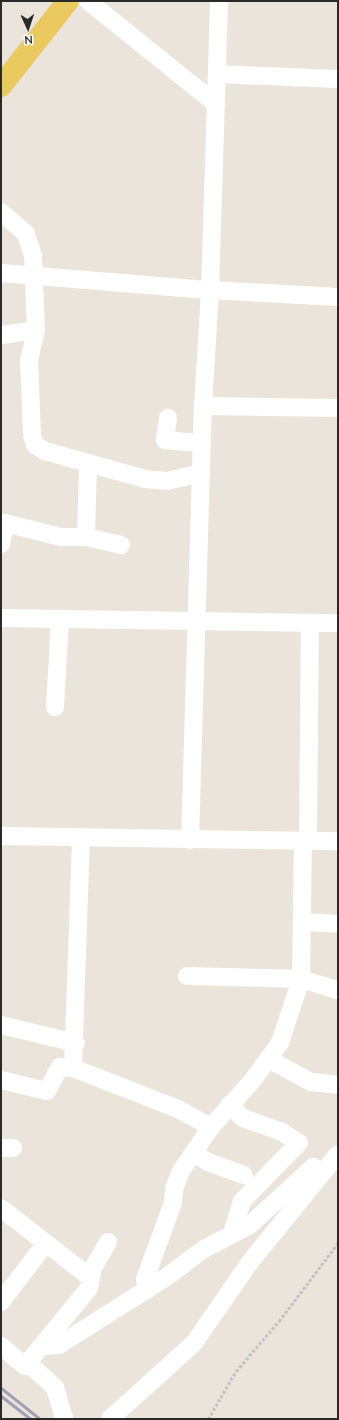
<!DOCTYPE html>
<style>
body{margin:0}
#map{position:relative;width:339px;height:1420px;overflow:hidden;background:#eae4db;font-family:Mulish,sans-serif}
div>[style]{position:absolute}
.path>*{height:2.5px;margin-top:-1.25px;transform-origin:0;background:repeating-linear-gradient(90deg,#c3c3c3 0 3px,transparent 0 5px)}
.minor>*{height:18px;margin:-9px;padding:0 9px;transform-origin:9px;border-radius:9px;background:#fff}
.major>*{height:22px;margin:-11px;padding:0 11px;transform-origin:11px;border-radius:11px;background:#eac960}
.rail>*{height:3px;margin:-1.5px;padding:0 1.5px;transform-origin:1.5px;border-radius:1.5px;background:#9ea1b2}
span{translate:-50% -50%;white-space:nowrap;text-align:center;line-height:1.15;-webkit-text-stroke:3px #fff;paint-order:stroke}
.frame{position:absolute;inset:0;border:2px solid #292929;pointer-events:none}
.north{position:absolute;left:8px;top:8px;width:40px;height:40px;-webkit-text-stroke:3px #fff;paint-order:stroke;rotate:177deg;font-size:11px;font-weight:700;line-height:16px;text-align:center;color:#292929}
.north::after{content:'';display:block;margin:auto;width:14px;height:18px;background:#292929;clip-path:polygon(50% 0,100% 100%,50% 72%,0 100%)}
</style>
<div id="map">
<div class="path">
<div style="left:208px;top:1419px;width:56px;rotate:-59.7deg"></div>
<div style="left:236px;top:1371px;width:66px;rotate:-49.3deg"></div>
<div style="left:279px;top:1321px;width:98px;rotate:-52.9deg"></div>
</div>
<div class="minor">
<div style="left:88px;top:1px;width:164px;rotate:38.8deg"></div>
<div style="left:217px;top:74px;width:121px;rotate:2.4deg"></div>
<div style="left:1px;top:212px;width:33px;rotate:41deg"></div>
<div style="left:26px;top:234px;width:23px;rotate:72deg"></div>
<div style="left:33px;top:256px;width:74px;rotate:87.7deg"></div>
<div style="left:36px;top:330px;width:31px;rotate:103deg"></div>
<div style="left:29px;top:360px;width:75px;rotate:87.7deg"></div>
<div style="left:32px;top:435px;width:10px;rotate:73deg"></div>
<div style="left:35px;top:445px;width:12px;rotate:31deg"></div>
<div style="left:45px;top:451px;width:104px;rotate:15.6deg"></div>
<div style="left:145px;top:479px;width:22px;rotate:5deg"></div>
<div style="left:167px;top:481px;width:35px;rotate:-13deg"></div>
<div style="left:1px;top:273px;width:210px;rotate:4.7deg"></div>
<div style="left:210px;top:290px;width:128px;rotate:3.1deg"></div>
<div style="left:1px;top:335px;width:35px;rotate:-8deg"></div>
<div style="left:203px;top:406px;width:135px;rotate:0.8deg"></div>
<div style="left:168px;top:418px;width:22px;rotate:98deg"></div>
<div style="left:165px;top:440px;width:37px;rotate:5deg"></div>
<div style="left:86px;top:537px;width:73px;rotate:-88.4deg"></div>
<div style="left:1px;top:544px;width:21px;rotate:-79deg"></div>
<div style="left:5px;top:523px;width:57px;rotate:14.3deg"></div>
<div style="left:60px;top:537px;width:26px"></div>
<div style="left:86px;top:537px;width:36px;rotate:13deg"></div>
<div style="left:1px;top:618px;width:337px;rotate:0.9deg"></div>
<div style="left:55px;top:707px;width:88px;rotate:-86.7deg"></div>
<div style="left:1px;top:836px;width:337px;rotate:0.9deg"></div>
<div style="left:81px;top:838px;width:230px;rotate:92deg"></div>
<div style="left:73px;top:1068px;width:113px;rotate:21.3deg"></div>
<div style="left:178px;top:1109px;width:38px;rotate:29deg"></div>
<div style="left:211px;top:1127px;width:62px;rotate:-48.3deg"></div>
<div style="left:252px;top:1081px;width:47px;rotate:-53.6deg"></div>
<div style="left:280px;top:1043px;width:67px;rotate:-71.8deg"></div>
<div style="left:301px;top:979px;width:139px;rotate:-89.2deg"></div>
<div style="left:190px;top:840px;width:434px;rotate:-88.3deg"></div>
<div style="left:203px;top:406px;width:116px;rotate:-86.5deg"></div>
<div style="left:210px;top:290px;width:289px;rotate:-88.2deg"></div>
<div style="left:308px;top:840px;width:217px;rotate:-89.5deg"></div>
<div style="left:302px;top:922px;width:36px;rotate:3deg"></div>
<div style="left:187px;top:976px;width:114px;rotate:1.5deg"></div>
<div style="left:301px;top:979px;width:39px;rotate:17deg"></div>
<div style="left:1px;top:1025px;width:77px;rotate:13.5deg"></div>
<div style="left:268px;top:1059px;width:49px;rotate:28.1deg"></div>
<div style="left:311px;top:1082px;width:27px;rotate:6deg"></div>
<div style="left:1px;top:1080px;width:47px;rotate:13.4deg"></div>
<div style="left:47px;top:1091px;width:27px;rotate:-62deg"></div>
<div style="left:60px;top:1067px;width:13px;rotate:4deg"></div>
<div style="left:229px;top:1105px;width:19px;rotate:43deg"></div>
<div style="left:243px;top:1118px;width:41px;rotate:19.7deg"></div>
<div style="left:282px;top:1132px;width:20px;rotate:33deg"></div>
<div style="left:299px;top:1143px;width:81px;rotate:134.5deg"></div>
<div style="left:242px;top:1201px;width:34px;rotate:107deg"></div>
<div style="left:1px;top:1148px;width:12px"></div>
<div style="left:194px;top:1153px;width:17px;rotate:33deg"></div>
<div style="left:208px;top:1162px;width:38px;rotate:20deg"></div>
<div style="left:1px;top:1208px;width:114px;rotate:37.9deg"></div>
<div style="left:147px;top:1290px;width:11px;rotate:-100deg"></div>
<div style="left:145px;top:1279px;width:81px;rotate:-69.8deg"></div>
<div style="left:173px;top:1203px;width:14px;rotate:-86deg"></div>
<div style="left:174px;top:1189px;width:19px;rotate:-69deg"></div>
<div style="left:181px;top:1171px;width:53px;rotate:-55.7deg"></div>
<div style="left:1px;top:1302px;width:74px;rotate:-52.7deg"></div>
<div style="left:1px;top:1346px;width:31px;rotate:40deg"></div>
<div style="left:25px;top:1366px;width:101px;rotate:-50.6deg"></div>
<div style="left:89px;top:1288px;width:20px;rotate:-79deg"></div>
<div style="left:93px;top:1268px;width:30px;rotate:-60deg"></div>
<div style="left:42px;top:1346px;width:17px;rotate:-3deg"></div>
<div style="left:59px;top:1345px;width:125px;rotate:-32.3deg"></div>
<div style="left:165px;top:1278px;width:49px;rotate:-36.6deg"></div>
<div style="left:204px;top:1249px;width:52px;rotate:-27.6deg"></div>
<div style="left:250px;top:1225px;width:86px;rotate:-42.6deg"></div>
<div style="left:313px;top:1167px;width:11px;rotate:27deg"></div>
<div style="left:28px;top:1363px;width:36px;rotate:42deg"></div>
<div style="left:55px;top:1387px;width:33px;rotate:74deg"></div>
<div style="left:110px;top:1419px;width:113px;rotate:-42.1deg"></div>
<div style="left:194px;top:1343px;width:98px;rotate:-55.3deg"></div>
<div style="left:250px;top:1262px;width:139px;rotate:-50.8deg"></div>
</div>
<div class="major">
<div style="left:1px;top:86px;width:108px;rotate:-51.8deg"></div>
</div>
<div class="rail">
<div style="left:1px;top:1388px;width:50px;rotate:38.5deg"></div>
<div style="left:1px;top:1396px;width:37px;rotate:38deg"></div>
</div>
<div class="frame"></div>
<div class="north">N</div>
</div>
